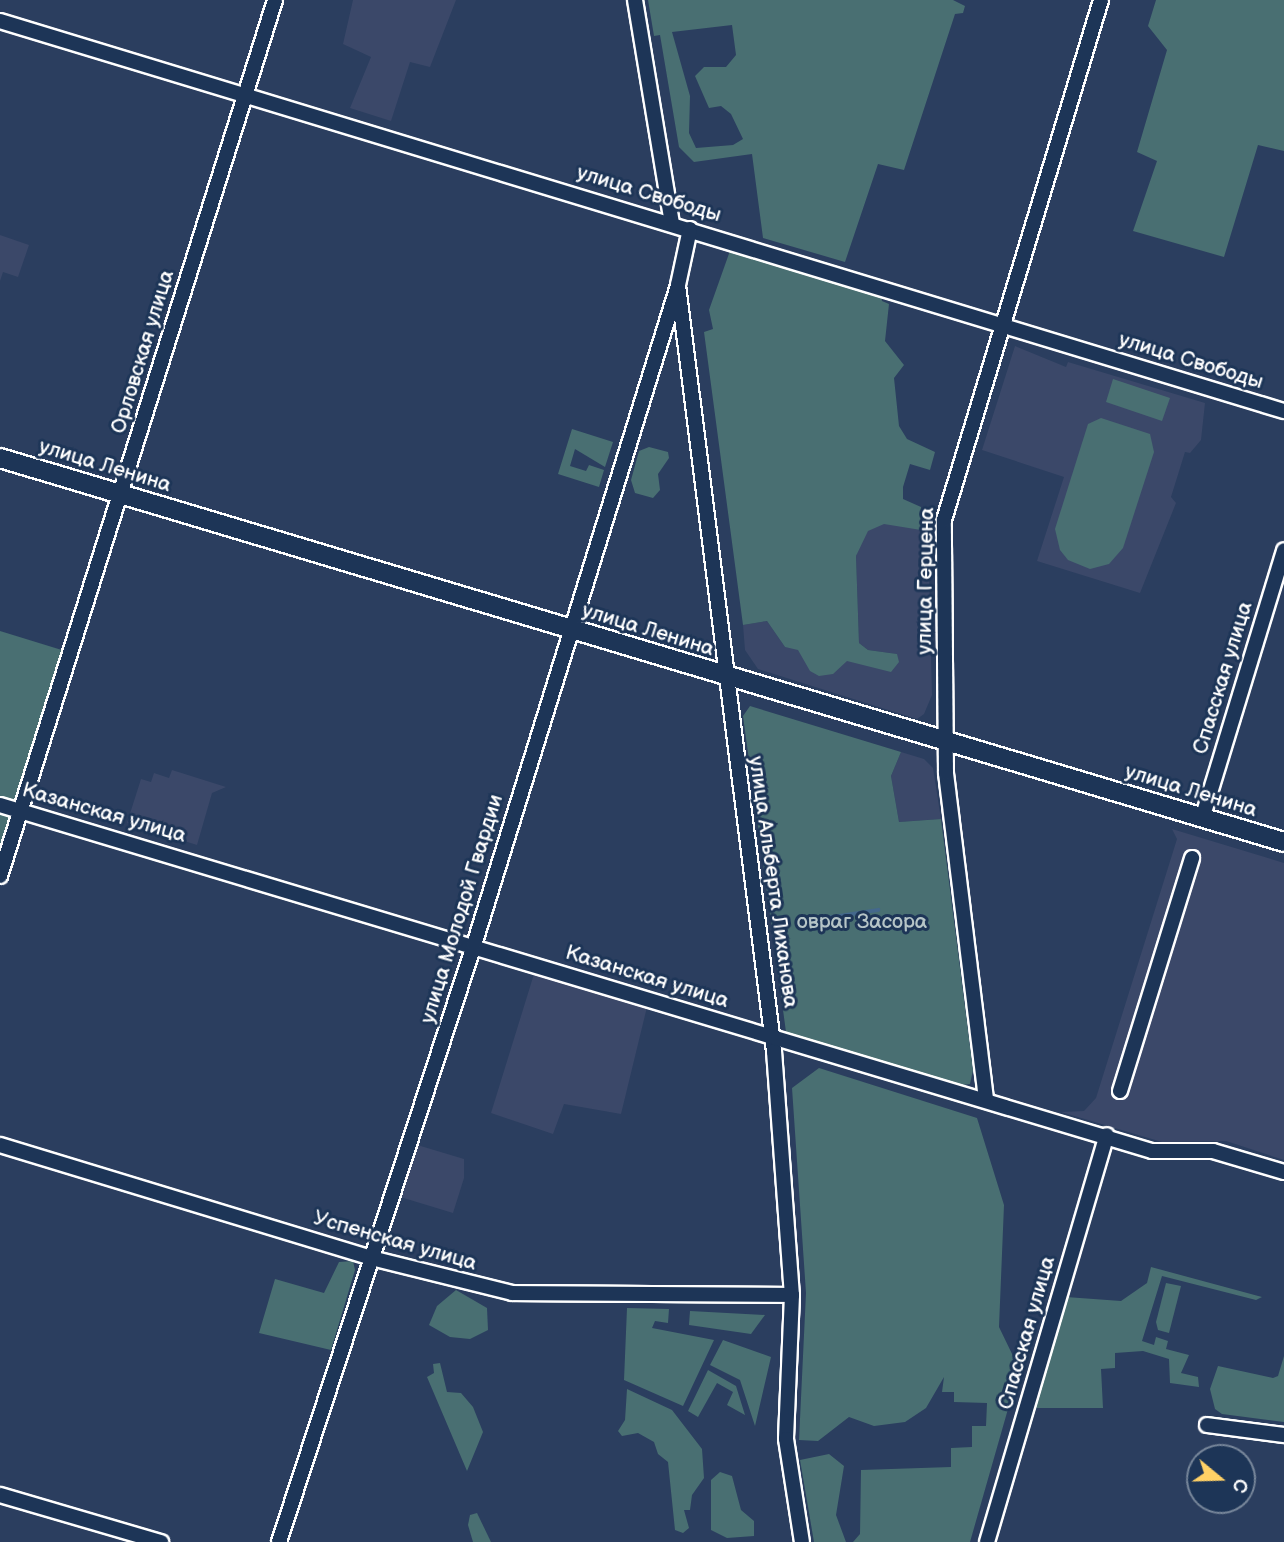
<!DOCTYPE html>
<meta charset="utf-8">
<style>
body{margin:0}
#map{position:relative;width:1284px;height:1542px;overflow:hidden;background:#2b3e5f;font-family:"Balsamiq Sans",sans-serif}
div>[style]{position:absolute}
.built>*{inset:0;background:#3b4869}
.green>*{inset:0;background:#496f72}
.stream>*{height:3.5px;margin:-1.75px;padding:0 1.75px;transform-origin:1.75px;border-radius:1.75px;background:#44688c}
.roads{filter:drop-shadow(2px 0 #fff) drop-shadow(-2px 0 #fff) drop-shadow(0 2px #fff) drop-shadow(0 -2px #fff)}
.minor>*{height:14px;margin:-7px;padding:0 7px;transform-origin:7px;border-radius:7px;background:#1d3557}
.major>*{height:18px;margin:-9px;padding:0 9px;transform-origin:9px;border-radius:9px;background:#1d3557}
span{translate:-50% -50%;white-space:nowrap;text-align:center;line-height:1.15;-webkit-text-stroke:6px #1d3557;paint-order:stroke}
.street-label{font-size:21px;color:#fff}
.park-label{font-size:21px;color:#b6c5c7}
.north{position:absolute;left:1186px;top:1444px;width:70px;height:70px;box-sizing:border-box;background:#1d3557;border:2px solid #77869a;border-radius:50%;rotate:109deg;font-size:19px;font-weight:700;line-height:28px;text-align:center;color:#fff}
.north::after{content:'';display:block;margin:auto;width:24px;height:32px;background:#ffd166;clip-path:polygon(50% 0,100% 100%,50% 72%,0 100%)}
</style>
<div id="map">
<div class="built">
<div style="clip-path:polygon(353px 0,456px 0,430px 67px,410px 62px,391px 121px,350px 108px,371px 57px,343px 44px)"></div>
<div style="clip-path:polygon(0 235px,29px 245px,18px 277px,3px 272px,0 281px)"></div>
<div style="clip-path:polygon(1015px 346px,1066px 367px,1068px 362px,1205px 403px,1201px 440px,1190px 453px,1185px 452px,1171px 497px,1176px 503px,1140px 593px,1037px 561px,1064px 477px,982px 450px)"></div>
<div style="clip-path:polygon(884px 520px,928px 530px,932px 695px,924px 714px,917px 719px,758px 669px,745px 650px,743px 625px,767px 621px,785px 647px,897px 654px,868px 650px,859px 643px,856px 556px,865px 529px)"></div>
<div style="clip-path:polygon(901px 752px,924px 759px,933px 768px,941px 819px,899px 822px,891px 776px)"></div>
<div style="clip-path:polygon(172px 770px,226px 787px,212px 793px,197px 845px,127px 823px,141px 779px,151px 782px,154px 773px,169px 778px)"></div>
<div style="clip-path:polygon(1172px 829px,1284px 863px,1284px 1160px,1226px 1141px,1162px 1142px,1061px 1112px,1084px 1111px,1096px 1098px,1177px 839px)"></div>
<div style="clip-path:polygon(534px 974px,647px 1007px,621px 1114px,564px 1104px,553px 1134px,491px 1113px)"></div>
<div style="clip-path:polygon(414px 1144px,464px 1159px,464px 1178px,453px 1213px,397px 1196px)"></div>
</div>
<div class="green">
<div style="clip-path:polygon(evenodd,648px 0,953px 0,965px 6px,963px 13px,955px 14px,904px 170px,878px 164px,845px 262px,763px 238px,752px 154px,694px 162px,679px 147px,660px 35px,654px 36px,648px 0,732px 25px,736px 55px,726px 67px,704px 67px,695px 76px,709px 108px,721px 106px,731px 114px,743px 139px,733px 145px,696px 148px,689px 133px,690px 96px,672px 32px,732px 25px)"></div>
<div style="clip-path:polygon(1156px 0,1284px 0,1284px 151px,1258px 145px,1224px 257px,1133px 231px,1157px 161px,1137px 152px,1167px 50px,1148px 26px)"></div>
<div style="clip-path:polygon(731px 248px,881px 295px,882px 301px,889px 304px,885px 341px,904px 365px,894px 378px,899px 426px,907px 439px,935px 452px,930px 470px,910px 464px,903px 487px,903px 499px,921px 507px,921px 530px,884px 524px,868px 531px,856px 556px,859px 643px,868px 650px,897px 654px,899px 662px,891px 672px,847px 661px,833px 674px,819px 676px,810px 671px,798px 650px,785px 647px,767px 621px,743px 625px,704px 332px,713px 329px,709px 310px)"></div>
<div style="clip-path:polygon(1113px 379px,1170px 398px,1162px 421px,1106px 402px)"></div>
<div style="clip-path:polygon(1101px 418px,1150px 434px,1154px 452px,1123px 548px,1109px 564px,1090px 569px,1068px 560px,1060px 550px,1055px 529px,1088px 424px)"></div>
<div style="clip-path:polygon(572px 429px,613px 442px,605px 467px,575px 449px,570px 466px,586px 471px,589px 465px,604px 470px,599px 487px,558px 474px)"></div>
<div style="clip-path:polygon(649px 447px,668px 452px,669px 458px,658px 474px,660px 490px,653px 498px,635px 493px,631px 480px,639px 451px)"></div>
<div style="clip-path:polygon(0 631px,65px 651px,0 860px)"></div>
<div style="clip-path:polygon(750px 706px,901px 752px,891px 776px,899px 822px,941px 819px,973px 1070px,970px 1084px,962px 1085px,786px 1032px,743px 716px)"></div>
<div style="clip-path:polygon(819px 1068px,977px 1118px,1004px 1205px,999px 1327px,1014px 1358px,1022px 1360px,970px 1542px,853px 1542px,860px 1534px,861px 1470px,951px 1467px,951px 1448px,972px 1447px,972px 1426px,986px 1426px,987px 1403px,954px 1402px,954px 1392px,942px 1392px,944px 1377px,926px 1408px,905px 1422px,874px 1426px,849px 1417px,818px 1441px,799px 1440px,806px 1293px,792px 1088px)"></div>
<div style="clip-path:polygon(353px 1261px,355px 1270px,331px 1350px,259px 1333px,275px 1279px,324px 1293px,339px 1262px)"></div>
<div style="clip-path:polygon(1151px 1267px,1262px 1297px,1256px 1300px,1162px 1276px,1142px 1341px,1154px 1345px,1156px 1337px,1168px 1341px,1166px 1349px,1189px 1355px,1181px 1373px,1198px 1377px,1199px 1387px,1170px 1383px,1169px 1359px,1143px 1351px,1115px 1353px,1115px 1368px,1101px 1369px,1103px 1408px,1032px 1408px,1066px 1297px,1121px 1301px,1147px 1283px)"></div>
<div style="clip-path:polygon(1166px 1283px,1181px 1286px,1169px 1333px,1158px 1330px,1156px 1322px)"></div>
<div style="clip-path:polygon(456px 1290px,487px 1308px,488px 1330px,470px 1339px,450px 1337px,429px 1325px,437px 1306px)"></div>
<div style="clip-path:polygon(627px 1308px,669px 1309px,668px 1323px,655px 1321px,652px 1328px,714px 1340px,683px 1406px,624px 1380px)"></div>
<div style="clip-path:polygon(690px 1311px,765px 1315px,751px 1334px,689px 1325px)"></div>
<div style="clip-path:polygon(723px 1340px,771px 1357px,755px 1426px,740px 1380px,710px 1365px)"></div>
<div style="clip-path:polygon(1284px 1356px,1284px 1422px,1222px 1414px,1215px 1409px,1210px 1389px,1218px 1366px,1273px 1378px,1278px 1376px)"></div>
<div style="clip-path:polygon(440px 1363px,447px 1392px,461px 1393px,473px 1407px,483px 1432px,467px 1471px,427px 1377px,434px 1373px,433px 1364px)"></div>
<div style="clip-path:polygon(708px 1370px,736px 1386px,745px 1415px,727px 1405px,733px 1392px,717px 1383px,698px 1417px,688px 1411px)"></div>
<div style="clip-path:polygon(627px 1389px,672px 1410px,702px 1449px,704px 1478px,692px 1495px,690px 1510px,684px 1510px,689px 1528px,683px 1533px,675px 1530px,668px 1462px,658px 1454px,654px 1442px,638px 1433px,622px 1436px,618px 1431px,625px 1420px)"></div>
<div style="clip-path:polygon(829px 1454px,844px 1466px,836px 1515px,846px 1542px,814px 1542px,800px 1460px)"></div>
<div style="clip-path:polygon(720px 1472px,732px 1476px,741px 1510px,754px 1521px,754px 1536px,727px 1538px,711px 1530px,711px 1480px)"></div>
<div style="clip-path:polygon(477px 1513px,491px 1542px,473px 1542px,468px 1525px,470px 1515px)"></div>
</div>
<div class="stream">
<div style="left:814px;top:920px;width:65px;rotate:-8.9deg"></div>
</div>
<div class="roads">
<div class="minor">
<div style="left:635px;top:0;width:226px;rotate:80.6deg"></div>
<div style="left:0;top:21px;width:1342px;rotate:16.9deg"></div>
<div style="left:690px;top:229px;width:57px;rotate:102.1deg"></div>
<div style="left:678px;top:285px;width:772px;rotate:82.86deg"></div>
<div style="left:774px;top:1051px;width:245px;rotate:85.8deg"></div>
<div style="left:792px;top:1295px;width:144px;rotate:92.4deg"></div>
<div style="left:786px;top:1439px;width:104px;rotate:81.2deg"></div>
<div style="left:0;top:805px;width:1203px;rotate:16.72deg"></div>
<div style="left:1152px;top:1151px;width:61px"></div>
<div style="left:1213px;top:1151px;width:74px;rotate:16.5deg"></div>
<div style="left:1202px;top:819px;width:281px;rotate:-73deg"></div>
<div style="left:0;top:876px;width:918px;rotate:-72.57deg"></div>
<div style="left:1120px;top:1091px;width:244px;rotate:-72.8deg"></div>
<div style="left:986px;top:1099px;width:328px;rotate:-97deg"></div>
<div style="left:946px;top:773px;width:253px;rotate:-90.5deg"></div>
<div style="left:944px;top:520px;width:543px;rotate:-73.2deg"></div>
<div style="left:0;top:1145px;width:388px;rotate:16.9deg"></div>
<div style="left:371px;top:1258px;width:145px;rotate:13.9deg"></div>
<div style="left:512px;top:1293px;width:280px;rotate:0.4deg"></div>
<div style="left:1207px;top:1425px;width:78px;rotate:7.4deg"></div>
<div style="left:0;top:1495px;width:168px;rotate:16.3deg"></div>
<div style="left:279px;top:1542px;width:628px;rotate:-71.91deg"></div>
<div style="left:474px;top:945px;width:687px;rotate:-72.81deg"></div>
<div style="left:987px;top:1542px;width:424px;rotate:-73.6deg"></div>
</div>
<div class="major">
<div style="left:0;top:458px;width:1340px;rotate:16.65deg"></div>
</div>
</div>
<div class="street-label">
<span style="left:649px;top:194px;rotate:17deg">улица Свободы</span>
<span style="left:143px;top:352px;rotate:-73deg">Орловская улица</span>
<span style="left:1191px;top:361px;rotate:17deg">улица Свободы</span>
<span style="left:105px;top:466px;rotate:17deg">улица Ленина</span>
<span style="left:926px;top:581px;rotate:-89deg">улица Герцена</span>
<span style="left:648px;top:630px;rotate:17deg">улица Ленина</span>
<span style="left:1223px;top:678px;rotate:-73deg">Спасская улица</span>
<span style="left:1191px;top:791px;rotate:17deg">улица Ленина</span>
<span style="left:104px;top:813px;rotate:16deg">Казанская улица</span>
<span style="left:773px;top:882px;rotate:82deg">улица Альберта Лиханова</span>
<span style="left:462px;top:909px;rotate:-73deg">улица Молодой Гвардии</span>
<span style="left:647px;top:977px;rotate:17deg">Казанская улица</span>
<span style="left:395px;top:1241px;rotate:16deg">Успенская улица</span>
<span style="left:1027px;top:1333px;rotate:-74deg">Спасская улица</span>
</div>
<div class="park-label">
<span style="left:862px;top:922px">овраг Засора</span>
</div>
<div class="north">С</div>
</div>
